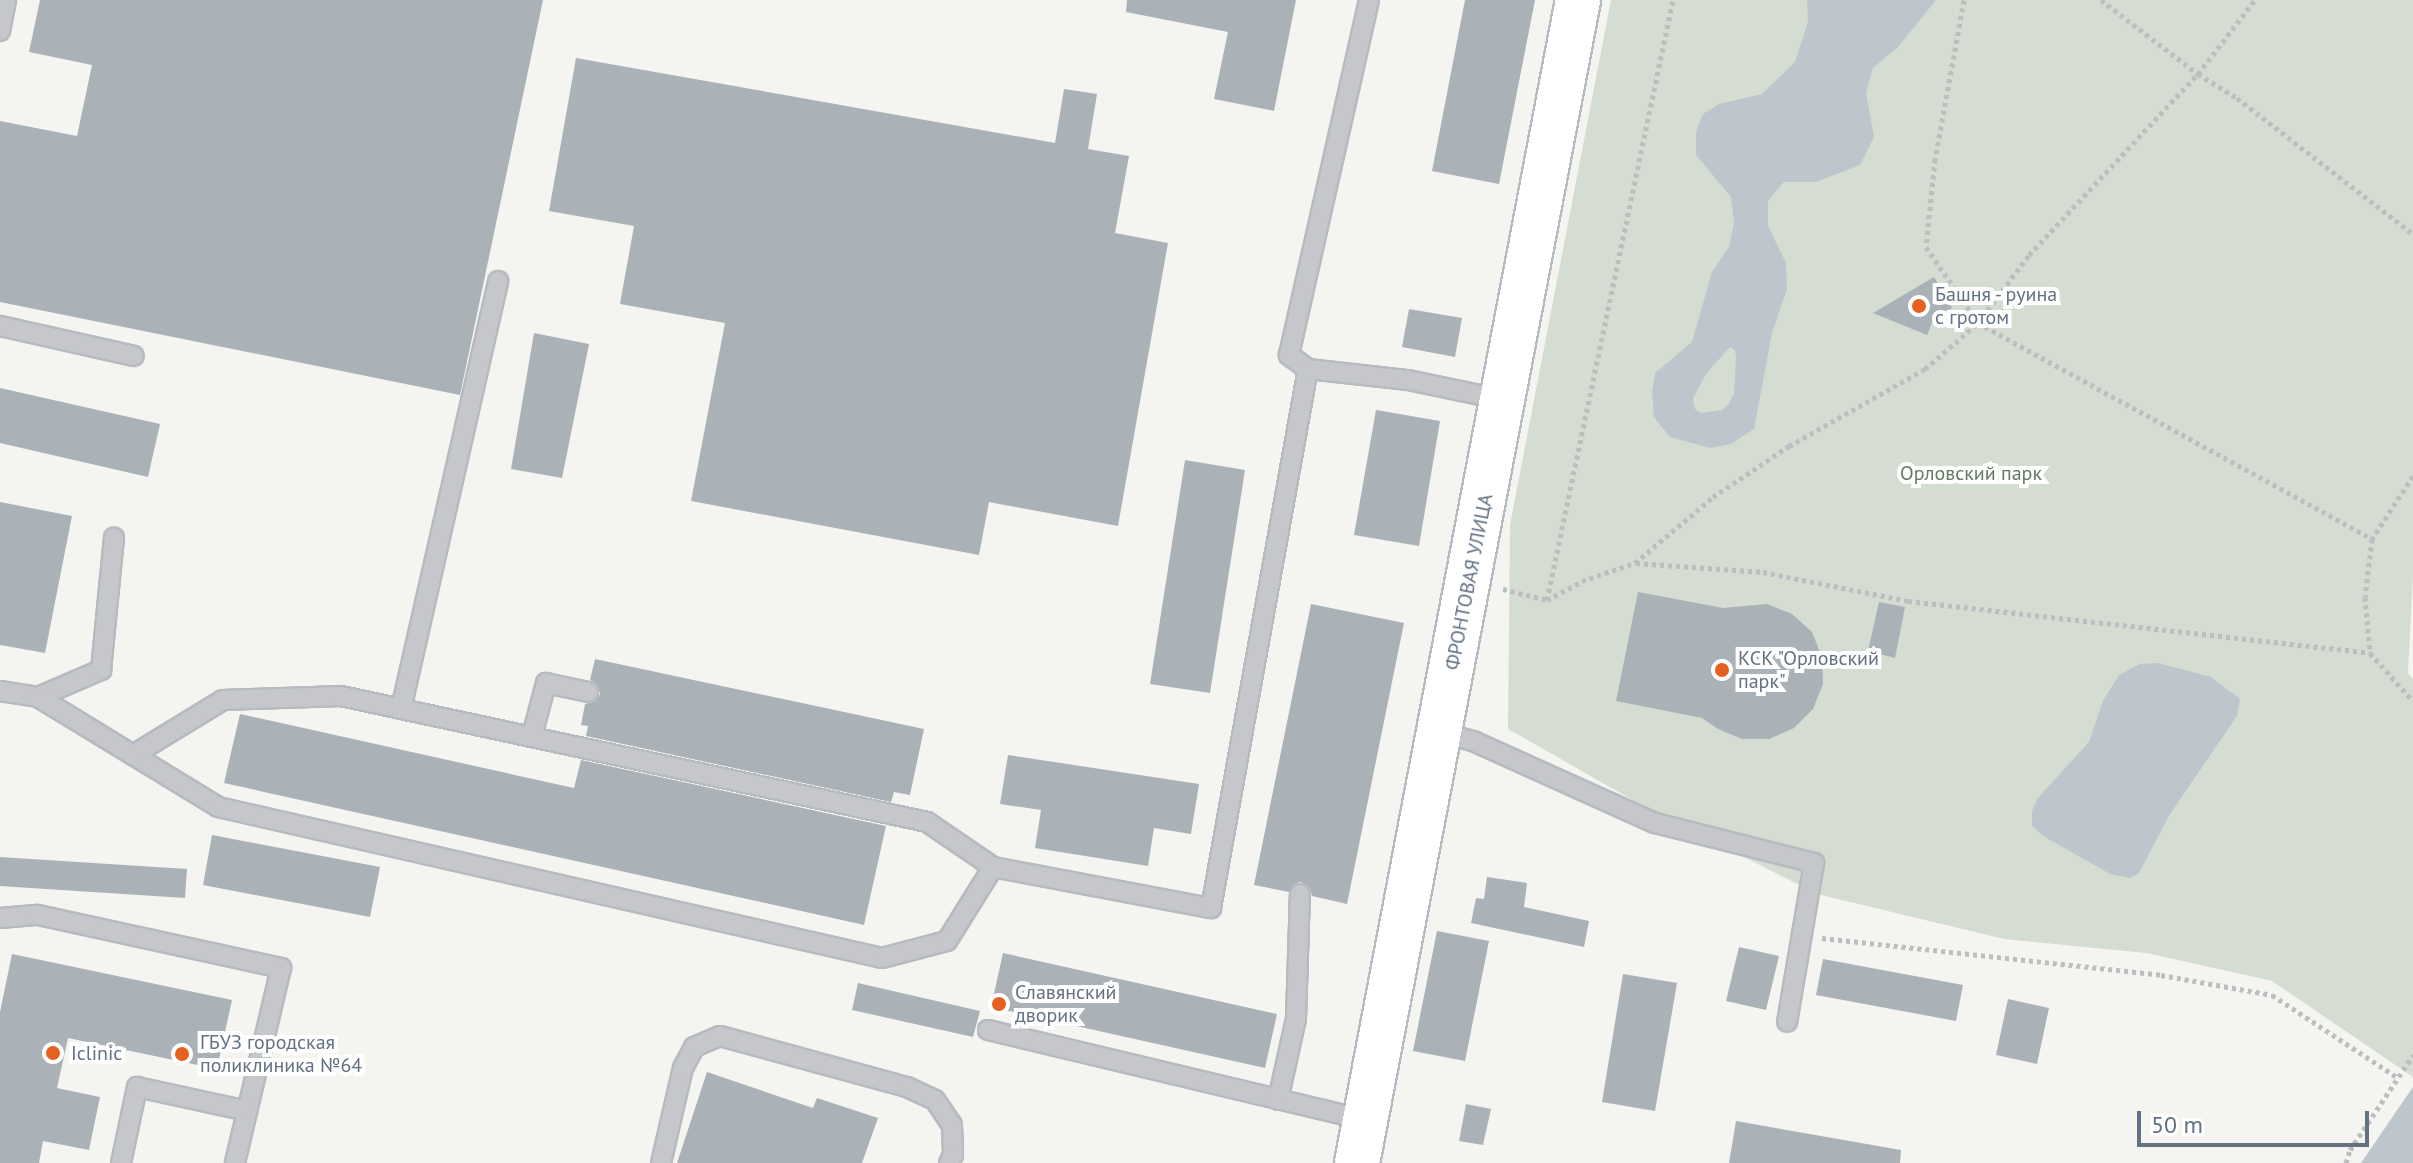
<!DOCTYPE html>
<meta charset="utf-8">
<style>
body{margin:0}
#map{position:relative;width:2413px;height:1163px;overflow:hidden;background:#f4f5f1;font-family:"PT Sans",sans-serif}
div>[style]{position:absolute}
.green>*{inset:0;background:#d5dcd2}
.water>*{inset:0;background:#bdc6cd}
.building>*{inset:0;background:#aab1b7}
.path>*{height:5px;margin-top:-2.5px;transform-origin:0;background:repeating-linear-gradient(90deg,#bcbec0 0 4px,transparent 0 8px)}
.roads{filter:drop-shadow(2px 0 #b7babf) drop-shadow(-2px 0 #b7babf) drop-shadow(0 2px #b7babf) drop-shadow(0 -2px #b7babf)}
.lane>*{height:18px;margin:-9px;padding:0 9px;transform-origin:9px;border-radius:9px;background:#c5c7cb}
.secondary>*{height:44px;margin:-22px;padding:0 22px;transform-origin:22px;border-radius:22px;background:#fff}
.dots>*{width:22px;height:22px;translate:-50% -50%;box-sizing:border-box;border:4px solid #fff;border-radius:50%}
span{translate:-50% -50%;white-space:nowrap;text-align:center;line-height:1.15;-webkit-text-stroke:8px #fff;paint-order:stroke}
.poi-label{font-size:20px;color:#637182}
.left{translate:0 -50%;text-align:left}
.park-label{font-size:20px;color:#647962}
.street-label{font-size:20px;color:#637182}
.scale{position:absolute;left:2137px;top:1111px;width:232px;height:36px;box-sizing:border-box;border:4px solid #637182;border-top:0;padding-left:10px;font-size:24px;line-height:28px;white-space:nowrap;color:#637182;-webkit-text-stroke:6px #fff;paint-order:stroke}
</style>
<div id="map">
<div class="green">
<div style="clip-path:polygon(1611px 0,2413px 0,2413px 576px,2408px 673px,2413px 679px,2413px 1077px,2272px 981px,2146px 953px,2004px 939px,1817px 894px,1645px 807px,1508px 729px,1510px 525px)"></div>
</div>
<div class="water">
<div style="clip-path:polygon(evenodd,1807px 0,1936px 0,1899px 46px,1873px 68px,1866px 93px,1874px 137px,1860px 165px,1816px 182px,1784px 182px,1768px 201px,1768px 226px,1786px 263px,1787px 289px,1772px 333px,1754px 429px,1731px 444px,1710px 448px,1670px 437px,1654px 417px,1652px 392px,1655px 373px,1692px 342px,1712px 272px,1729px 247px,1734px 223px,1731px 197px,1696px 155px,1696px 132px,1703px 114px,1719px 104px,1762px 94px,1795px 62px,1808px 22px,1807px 0,1730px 347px,1735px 350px,1736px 358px,1734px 393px,1729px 404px,1722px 410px,1701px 413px,1695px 409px,1693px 398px,1706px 374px,1730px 347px)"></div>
<div style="clip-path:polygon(2158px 663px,2211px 677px,2240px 699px,2237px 716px,2170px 814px,2139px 873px,2130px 878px,2110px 874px,2043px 836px,2032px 826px,2032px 811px,2038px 798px,2089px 742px,2103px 701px,2119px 675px,2140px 664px)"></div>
<div style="clip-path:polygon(2413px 1087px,2413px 1163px,2361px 1163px)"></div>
</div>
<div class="building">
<div style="clip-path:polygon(40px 0,543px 0,460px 395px,0 302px,0 121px,77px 136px,92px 65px,29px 52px)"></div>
<div style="clip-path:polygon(1127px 0,1296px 0,1274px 111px,1214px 99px,1228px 32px,1126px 12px)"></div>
<div style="clip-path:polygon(1465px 0,1535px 0,1499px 184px,1432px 171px)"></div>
<div style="clip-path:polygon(576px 58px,1055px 143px,1064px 89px,1097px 94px,1088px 149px,1129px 156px,1115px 233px,1168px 243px,1118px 526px,989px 502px,979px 555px,691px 501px,725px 323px,620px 304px,634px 226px,549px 211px)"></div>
<div style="clip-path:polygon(1934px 277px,1952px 308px,1934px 318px,1927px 335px,1873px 313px)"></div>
<div style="clip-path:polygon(1409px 309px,1462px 318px,1455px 357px,1402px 347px)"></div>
<div style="clip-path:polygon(534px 333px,589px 344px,562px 478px,511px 469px)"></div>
<div style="clip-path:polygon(0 388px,160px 424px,148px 477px,0 443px)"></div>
<div style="clip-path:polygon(1376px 410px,1440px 421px,1419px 546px,1354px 535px)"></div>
<div style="clip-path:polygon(1185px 460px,1245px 470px,1210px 693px,1150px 684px)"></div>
<div style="clip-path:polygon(0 502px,72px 516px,45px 653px,0 645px)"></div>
<div style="clip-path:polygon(1638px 592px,1723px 608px,1767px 604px,1792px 614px,1812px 632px,1822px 657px,1823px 684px,1813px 709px,1794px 728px,1769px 739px,1742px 739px,1718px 729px,1702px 718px,1616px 701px)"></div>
<div style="clip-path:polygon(1879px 602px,1905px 607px,1895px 658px,1868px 651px)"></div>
<div style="clip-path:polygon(1311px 604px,1404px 623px,1347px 904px,1312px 896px,1310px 888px,1301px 882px,1294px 884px,1289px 892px,1254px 885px)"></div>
<div style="clip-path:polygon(595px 659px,924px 729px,910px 795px,894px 792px,891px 802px,586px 736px,588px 726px,581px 725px,585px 704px,596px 701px,600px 694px,597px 684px,590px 680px)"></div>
<div style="clip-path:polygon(240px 714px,574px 788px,581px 760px,886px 826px,864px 925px,224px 783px)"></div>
<div style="clip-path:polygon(1008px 755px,1199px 784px,1191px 834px,1154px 828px,1148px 866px,1035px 848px,1041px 810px,1000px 804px)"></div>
<div style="clip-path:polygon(212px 835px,380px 867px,370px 917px,203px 885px)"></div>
<div style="clip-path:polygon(0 857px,187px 869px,185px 898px,0 886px)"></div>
<div style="clip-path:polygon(1487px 877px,1527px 883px,1524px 907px,1589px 921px,1584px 947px,1471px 923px,1476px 898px,1484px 899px)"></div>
<div style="clip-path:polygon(1437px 931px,1489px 941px,1465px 1061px,1413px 1051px)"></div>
<div style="clip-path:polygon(1739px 947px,1779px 956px,1766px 1010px,1726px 1001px)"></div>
<div style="clip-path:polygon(1003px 953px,1277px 1014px,1265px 1068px,991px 1007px)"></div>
<div style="clip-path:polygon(12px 954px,232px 1000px,217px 1069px,68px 1038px,57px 1088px,100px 1097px,89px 1150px,43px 1141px,39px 1163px,0 1163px,0 1012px)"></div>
<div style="clip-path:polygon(1823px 959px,1963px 985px,1956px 1021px,1816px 995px)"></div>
<div style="clip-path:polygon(1623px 974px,1677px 983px,1655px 1111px,1602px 1102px)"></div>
<div style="clip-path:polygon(858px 983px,980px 1011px,973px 1037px,852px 1010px)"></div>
<div style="clip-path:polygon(2008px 999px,2049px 1008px,2037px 1064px,1996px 1055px)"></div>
<div style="clip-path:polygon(707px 1072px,813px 1108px,817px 1098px,878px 1118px,862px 1163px,677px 1163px)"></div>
<div style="clip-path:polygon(1466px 1104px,1491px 1109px,1483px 1145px,1459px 1141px)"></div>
<div style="clip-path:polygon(1736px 1121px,1901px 1150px,1900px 1163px,1729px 1163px)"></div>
</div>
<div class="path">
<div style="left:1964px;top:0;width:162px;rotate:100.3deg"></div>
<div style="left:1935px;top:159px;width:88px;rotate:95.8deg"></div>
<div style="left:1926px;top:247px;width:92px;rotate:55.6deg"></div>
<div style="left:1978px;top:323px;width:449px;rotate:28.7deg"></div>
<div style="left:2101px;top:0;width:122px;rotate:37.3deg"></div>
<div style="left:2198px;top:74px;width:46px;rotate:31.6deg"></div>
<div style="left:2237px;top:98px;width:222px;rotate:37.7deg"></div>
<div style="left:2413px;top:476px;width:75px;rotate:123.1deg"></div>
<div style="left:2372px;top:539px;width:58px;rotate:96.9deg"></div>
<div style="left:2365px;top:597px;width:56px;rotate:84.9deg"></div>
<div style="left:2370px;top:653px;width:64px;rotate:48.1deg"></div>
<div style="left:1636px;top:563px;width:127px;rotate:4.1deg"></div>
<div style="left:1763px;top:572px;width:148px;rotate:11.3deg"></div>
<div style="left:1908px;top:601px;width:465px;rotate:6.4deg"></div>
<div style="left:1503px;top:589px;width:45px;rotate:14deg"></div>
<div style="left:1547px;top:600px;width:40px;rotate:-28deg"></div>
<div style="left:1582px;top:581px;width:56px;rotate:-18.8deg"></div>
<div style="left:1635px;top:563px;width:102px;rotate:-40.2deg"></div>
<div style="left:1713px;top:497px;width:92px;rotate:-33.9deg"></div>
<div style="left:1789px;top:446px;width:156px;rotate:-29.5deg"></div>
<div style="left:1925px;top:369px;width:70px;rotate:-41deg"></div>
<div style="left:1978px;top:323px;width:85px;rotate:-53.1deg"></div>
<div style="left:2029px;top:255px;width:248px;rotate:-47deg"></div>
<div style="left:2198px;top:74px;width:93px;rotate:-52.4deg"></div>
<div style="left:1547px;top:600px;width:613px;rotate:-78.14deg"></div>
<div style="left:1822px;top:938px;width:341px;rotate:6.2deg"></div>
<div style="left:2161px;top:975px;width:113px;rotate:10.2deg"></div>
<div style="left:2272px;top:995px;width:149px;rotate:33.3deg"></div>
<div style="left:2346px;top:1163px;width:14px;rotate:-73deg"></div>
<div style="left:2350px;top:1150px;width:114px;rotate:-56.4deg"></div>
</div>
<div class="roads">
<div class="lane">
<div style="left:0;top:31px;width:32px;rotate:-79deg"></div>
<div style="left:0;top:326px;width:137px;rotate:12.6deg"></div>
<div style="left:1308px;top:369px;width:24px;rotate:-144deg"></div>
<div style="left:1289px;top:355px;width:364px;rotate:-77.3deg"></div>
<div style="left:0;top:691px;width:38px;rotate:9deg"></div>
<div style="left:38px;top:697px;width:69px;rotate:-23.2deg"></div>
<div style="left:101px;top:670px;width:133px;rotate:-84.4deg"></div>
<div style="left:38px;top:697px;width:211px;rotate:31.4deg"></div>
<div style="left:218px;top:807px;width:681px;rotate:12.81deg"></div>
<div style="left:882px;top:958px;width:67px;rotate:-14.7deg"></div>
<div style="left:947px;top:941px;width:87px;rotate:-58.1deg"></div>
<div style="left:401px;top:709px;width:439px;rotate:-77.2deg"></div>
<div style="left:1439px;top:732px;width:35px;rotate:15deg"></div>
<div style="left:1473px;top:741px;width:200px;rotate:24.3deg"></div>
<div style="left:1655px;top:823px;width:164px;rotate:14.1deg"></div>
<div style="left:1814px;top:863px;width:161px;rotate:99.6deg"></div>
<div style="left:532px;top:736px;width:55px;rotate:-75.2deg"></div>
<div style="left:546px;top:683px;width:43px;rotate:12.1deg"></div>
<div style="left:133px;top:755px;width:105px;rotate:-31.4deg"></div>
<div style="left:223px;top:700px;width:118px;rotate:-1.9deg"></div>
<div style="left:341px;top:696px;width:599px;rotate:12.13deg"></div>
<div style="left:927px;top:822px;width:80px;rotate:34.3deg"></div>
<div style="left:993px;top:867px;width:222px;rotate:10.7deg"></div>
<div style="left:1211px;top:908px;width:548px;rotate:-79.8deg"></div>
<div style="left:1308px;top:369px;width:101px;rotate:6.3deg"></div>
<div style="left:1408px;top:380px;width:98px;rotate:11.8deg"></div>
<div style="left:0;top:918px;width:38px;rotate:-5deg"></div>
<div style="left:38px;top:915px;width:249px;rotate:12.3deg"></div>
<div style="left:281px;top:968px;width:200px;rotate:103.3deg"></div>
<div style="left:988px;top:1030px;width:388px;rotate:13.4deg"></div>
<div style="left:1278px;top:1100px;width:83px;rotate:-77.5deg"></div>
<div style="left:1296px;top:1019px;width:125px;rotate:-88.2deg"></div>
<div style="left:121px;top:1163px;width:78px;rotate:-78.1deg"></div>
<div style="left:137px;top:1087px;width:113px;rotate:12.3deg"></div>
<div style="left:661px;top:1163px;width:98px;rotate:-77deg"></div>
<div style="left:683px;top:1068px;width:24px;rotate:-62deg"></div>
<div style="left:694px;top:1047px;width:28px;rotate:-23deg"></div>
<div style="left:720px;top:1036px;width:194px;rotate:15.3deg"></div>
<div style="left:907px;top:1087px;width:31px;rotate:25deg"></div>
<div style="left:935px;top:1100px;width:30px;rotate:56deg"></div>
<div style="left:952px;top:1125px;width:30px;rotate:88deg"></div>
<div style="left:953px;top:1155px;width:9px;rotate:117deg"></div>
</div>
<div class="secondary">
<div style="left:1357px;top:1163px;width:1184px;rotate:-79.24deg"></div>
</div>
</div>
<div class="dots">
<div style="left:1919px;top:306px;background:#e6611f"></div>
<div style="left:1722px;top:670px;background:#e6611f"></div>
<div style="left:999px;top:1004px;background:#e6611f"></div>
<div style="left:53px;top:1053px;background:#e6611f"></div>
<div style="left:182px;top:1054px;background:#e6611f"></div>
</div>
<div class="poi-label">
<span class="left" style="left:1935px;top:306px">Башня - руина<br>с гротом</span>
<span class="left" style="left:1738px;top:670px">КСК "Орловский<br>парк"</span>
<span class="left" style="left:1015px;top:1004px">Славянский<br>дворик</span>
<span class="left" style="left:200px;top:1054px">ГБУЗ городская<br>поликлиника №64</span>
<span class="left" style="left:71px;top:1053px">Iclinic</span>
</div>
<div class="park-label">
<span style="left:1971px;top:473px">Орловский парк</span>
</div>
<div class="street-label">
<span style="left:1469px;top:582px;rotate:-79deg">ФРОНТОВАЯ УЛИЦА</span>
</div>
<div class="scale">50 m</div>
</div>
